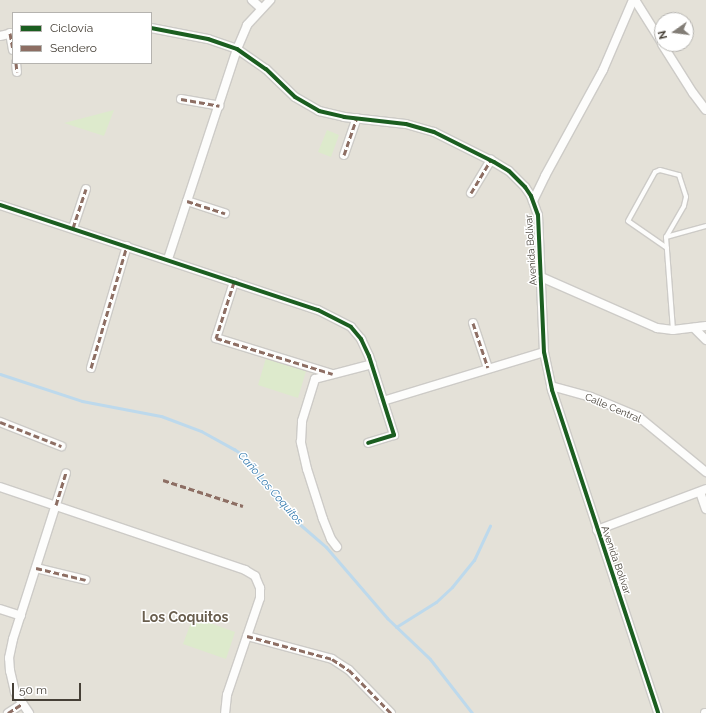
<!DOCTYPE html>
<meta charset="utf-8">
<style>
body{margin:0}
#map{position:relative;width:706px;height:713px;overflow:hidden;background:#f0efeb;font-family:Raleway,sans-serif}
div>[style]{position:absolute}
.residential>*{inset:0;background:#e4e1d8}
.green>*{inset:0;background:#ddeacc}
.stream>*{height:3px;margin:-1.5px;padding:0 1.5px;transform-origin:1.5px;border-radius:1.5px;background:#bdd9ec}
.roads{filter:drop-shadow(1px 0 #cdcbc7) drop-shadow(-1px 0 #cdcbc7) drop-shadow(0 1px #cdcbc7) drop-shadow(0 -1px #cdcbc7)}
.service>*{height:4px;margin:-2px;padding:0 2px;transform-origin:2px;border-radius:2px;background:#fdfdfc}
.minor>*{height:8px;margin:-4px;padding:0 4px;transform-origin:4px;border-radius:4px;background:#fdfdfc}
.quiet>*{height:3px;margin-top:-1.5px;transform-origin:0;background:repeating-linear-gradient(90deg,#8d6e63 0 6px,transparent 0 9px)}
.cycleway>*{height:4px;margin:-2px;padding:0 2px;transform-origin:2px;border-radius:2px;background:#1b5e20}
span{translate:-50% -50%;white-space:nowrap;text-align:center;line-height:1.15;-webkit-text-stroke:3px #fff;paint-order:stroke}
.street-label{font-size:10px;color:#464037}
.water-label{font-size:11px;color:#347aae;font-style:italic}
.district-label{font-size:14px;color:#695e4e;font-weight:700}
.legend{position:absolute;left:12px;top:12px;width:140px;height:52px;box-sizing:border-box;background:#fff;border:1px solid #b5b3af;margin:0;padding:5px 7px;list-style:none;font-size:12px;color:#464037}
.legend li{display:flex;align-items:center;gap:8px;height:20px}
.legend b{width:20px;border:1px solid #b5b3af}
.north{position:absolute;left:654px;top:12px;width:40px;height:40px;box-sizing:border-box;background:#fff;border:1px solid #b5b3af;border-radius:50%;rotate:256deg;font-size:11px;font-weight:700;line-height:16px;text-align:center;color:#464037}
.north::after{content:'';display:block;margin:auto;width:14px;height:18px;background:#827d76;clip-path:polygon(50% 0,100% 100%,50% 72%,0 100%)}
.scale{position:absolute;left:12px;top:683px;width:69px;height:18px;box-sizing:border-box;border:2px solid #464037;border-top:0;padding-left:5px;font-size:12px;line-height:14px;white-space:nowrap;color:#464037;-webkit-text-stroke:3px #fff;paint-order:stroke}
</style>
<div id="map">
<div class="residential">
<div style="clip-path:polygon(evenodd,0 0,706px 0,706px 713px,0 713px,0 0,13px 13px,151px 13px,151px 63px,13px 63px,13px 13px,0 0,662px 20px,686px 20px,686px 44px,662px 44px,662px 20px)"></div>
</div>
<div class="green">
<div style="clip-path:polygon(114px 110px,104px 136px,64px 123px)"></div>
<div style="clip-path:polygon(327px 130px,339px 135px,331px 157px,318px 152px)"></div>
<div style="clip-path:polygon(266px 358px,306px 371px,298px 398px,258px 385px)"></div>
<div style="clip-path:polygon(193px 617px,235px 632px,226px 659px,183px 644px)"></div>
</div>
<div class="stream">
<div style="left:0;top:374px;width:86px;rotate:18.2deg"></div>
<div style="left:82px;top:401px;width:80px;rotate:10.8deg"></div>
<div style="left:161px;top:416px;width:43px;rotate:20.6deg"></div>
<div style="left:201px;top:431px;width:38px;rotate:29deg"></div>
<div style="left:234px;top:449px;width:12px;rotate:35deg"></div>
<div style="left:244px;top:456px;width:83px;rotate:51.3deg"></div>
<div style="left:296px;top:521px;width:40px;rotate:41deg"></div>
<div style="left:326px;top:547px;width:94px;rotate:49.3deg"></div>
<div style="left:387px;top:618px;width:59px;rotate:43.6deg"></div>
<div style="left:430px;top:659px;width:68px;rotate:52.1deg"></div>
<div style="left:396px;top:627px;width:47px;rotate:-32deg"></div>
<div style="left:436px;top:602px;width:22px;rotate:-43deg"></div>
<div style="left:452px;top:587px;width:35px;rotate:-51deg"></div>
<div style="left:474px;top:560px;width:38px;rotate:-65deg"></div>
</div>
<div class="roads">
<div class="service">
<div style="left:666px;top:237px;width:41px;rotate:-15.4deg"></div>
<div style="left:667px;top:248px;width:47px;rotate:-145.3deg"></div>
<div style="left:628px;top:221px;width:56px;rotate:-61.1deg"></div>
<div style="left:655px;top:172px;width:5px;rotate:-22deg"></div>
<div style="left:660px;top:170px;width:20px;rotate:15deg"></div>
<div style="left:679px;top:175px;width:23px;rotate:72deg"></div>
<div style="left:686px;top:197px;width:9px;rotate:103deg"></div>
<div style="left:684px;top:206px;width:36px;rotate:120deg"></div>
<div style="left:666px;top:237px;width:93px;rotate:85.7deg"></div>
</div>
<div class="minor">
<div style="left:252px;top:0;width:12px;rotate:42deg"></div>
<div style="left:635px;top:0;width:51px;rotate:57.9deg"></div>
<div style="left:151px;top:28px;width:58px;rotate:10.9deg"></div>
<div style="left:208px;top:39px;width:31px;rotate:19deg"></div>
<div style="left:237px;top:49px;width:35px;rotate:35deg"></div>
<div style="left:266px;top:69px;width:40px;rotate:44deg"></div>
<div style="left:295px;top:97px;width:28px;rotate:30deg"></div>
<div style="left:319px;top:111px;width:26px;rotate:13deg"></div>
<div style="left:344px;top:117px;width:62px;rotate:6.4deg"></div>
<div style="left:406px;top:124px;width:29px;rotate:16deg"></div>
<div style="left:434px;top:132px;width:67px;rotate:26.6deg"></div>
<div style="left:494px;top:162px;width:17px;rotate:31deg"></div>
<div style="left:509px;top:171px;width:23px;rotate:45deg"></div>
<div style="left:525px;top:187px;width:11px;rotate:56deg"></div>
<div style="left:531px;top:196px;width:20px;rotate:70deg"></div>
<div style="left:538px;top:215px;width:137px;rotate:87.5deg"></div>
<div style="left:544px;top:352px;width:39px;rotate:78deg"></div>
<div style="left:552px;top:390px;width:340px;rotate:71.8deg"></div>
<div style="left:10px;top:33px;width:17px;rotate:80deg"></div>
<div style="left:0;top:36px;width:13px;rotate:-13deg"></div>
<div style="left:662px;top:44px;width:58px;rotate:57.7deg"></div>
<div style="left:693px;top:93px;width:21px;rotate:53deg"></div>
<div style="left:16px;top:63px;width:9px;rotate:84deg"></div>
<div style="left:181px;top:99px;width:39px;rotate:10deg"></div>
<div style="left:344px;top:155px;width:39px;rotate:-71deg"></div>
<div style="left:471px;top:193px;width:39px;rotate:-59deg"></div>
<div style="left:187px;top:201px;width:40px;rotate:18deg"></div>
<div style="left:533px;top:201px;width:28px;rotate:-64deg"></div>
<div style="left:545px;top:176px;width:121px;rotate:-61.3deg"></div>
<div style="left:603px;top:70px;width:76px;rotate:-66.8deg"></div>
<div style="left:0;top:205px;width:335px;rotate:18.3deg"></div>
<div style="left:318px;top:310px;width:37px;rotate:27deg"></div>
<div style="left:351px;top:327px;width:16px;rotate:50deg"></div>
<div style="left:361px;top:339px;width:19px;rotate:65deg"></div>
<div style="left:369px;top:356px;width:83px;rotate:72.4deg"></div>
<div style="left:394px;top:435px;width:27px;rotate:163deg"></div>
<div style="left:73px;top:228px;width:41px;rotate:-71.6deg"></div>
<div style="left:168px;top:259px;width:221px;rotate:-71.8deg"></div>
<div style="left:237px;top:49px;width:26px;rotate:-67deg"></div>
<div style="left:247px;top:25px;width:34px;rotate:-47deg"></div>
<div style="left:541px;top:277px;width:127px;rotate:23.7deg"></div>
<div style="left:657px;top:328px;width:16px;rotate:7deg"></div>
<div style="left:673px;top:330px;width:33px;rotate:-7deg"></div>
<div style="left:234px;top:282px;width:59px;rotate:107.8deg"></div>
<div style="left:216px;top:338px;width:121px;rotate:17.2deg"></div>
<div style="left:473px;top:323px;width:47px;rotate:71.6deg"></div>
<div style="left:694px;top:328px;width:17px;rotate:45deg"></div>
<div style="left:91px;top:368px;width:127px;rotate:-73.6deg"></div>
<div style="left:551px;top:386px;width:41px;rotate:15.4deg"></div>
<div style="left:591px;top:397px;width:52px;rotate:22.6deg"></div>
<div style="left:639px;top:417px;width:87px;rotate:39.4deg"></div>
<div style="left:383px;top:401px;width:168px;rotate:-16.9deg"></div>
<div style="left:0;top:422px;width:66px;rotate:21.5deg"></div>
<div style="left:0;top:487px;width:259px;rotate:18.7deg"></div>
<div style="left:245px;top:570px;width:12px;rotate:31deg"></div>
<div style="left:255px;top:576px;width:13px;rotate:67deg"></div>
<div style="left:260px;top:588px;width:10px;rotate:90deg"></div>
<div style="left:260px;top:598px;width:102px;rotate:108.8deg"></div>
<div style="left:227px;top:695px;width:18px;rotate:96deg"></div>
<div style="left:700px;top:492px;width:18px;rotate:71deg"></div>
<div style="left:597px;top:530px;width:116px;rotate:-20.6deg"></div>
<div style="left:337px;top:547px;width:10px;rotate:-127deg"></div>
<div style="left:331px;top:539px;width:22px;rotate:-112deg"></div>
<div style="left:323px;top:519px;width:52px;rotate:-107.7deg"></div>
<div style="left:307px;top:469px;width:28px;rotate:-103deg"></div>
<div style="left:301px;top:442px;width:21px;rotate:-87deg"></div>
<div style="left:302px;top:421px;width:44px;rotate:-72.8deg"></div>
<div style="left:315px;top:379px;width:59px;rotate:-14.7deg"></div>
<div style="left:36px;top:568px;width:51px;rotate:13.5deg"></div>
<div style="left:0;top:609px;width:22px;rotate:18deg"></div>
<div style="left:247px;top:636px;width:88px;rotate:15.1deg"></div>
<div style="left:332px;top:659px;width:20px;rotate:33deg"></div>
<div style="left:349px;top:670px;width:60px;rotate:45.7deg"></div>
<div style="left:8px;top:713px;width:17px;rotate:-33deg"></div>
<div style="left:29px;top:713px;width:25px;rotate:-124deg"></div>
<div style="left:15px;top:692px;width:22px;rotate:-103deg"></div>
<div style="left:10px;top:671px;width:13px;rotate:-94deg"></div>
<div style="left:9px;top:658px;width:19px;rotate:-78deg"></div>
<div style="left:13px;top:639px;width:174px;rotate:-72.3deg"></div>
<div style="left:705px;top:713px;width:1px"></div>
</div>
</div>
<div class="quiet">
<div style="left:10px;top:33px;width:17px;rotate:80deg"></div>
<div style="left:16px;top:63px;width:9px;rotate:84deg"></div>
<div style="left:181px;top:99px;width:39px;rotate:10deg"></div>
<div style="left:344px;top:155px;width:39px;rotate:-71deg"></div>
<div style="left:471px;top:193px;width:39px;rotate:-59deg"></div>
<div style="left:187px;top:201px;width:40px;rotate:18deg"></div>
<div style="left:73px;top:228px;width:41px;rotate:-71.6deg"></div>
<div style="left:234px;top:282px;width:59px;rotate:107.8deg"></div>
<div style="left:216px;top:338px;width:122px;rotate:17.1deg"></div>
<div style="left:473px;top:323px;width:47px;rotate:71.6deg"></div>
<div style="left:91px;top:368px;width:127px;rotate:-73.6deg"></div>
<div style="left:0;top:422px;width:66px;rotate:21.5deg"></div>
<div style="left:163px;top:480px;width:84px;rotate:18deg"></div>
<div style="left:56px;top:505px;width:34px;rotate:-73deg"></div>
<div style="left:36px;top:568px;width:51px;rotate:13.5deg"></div>
<div style="left:247px;top:636px;width:88px;rotate:15.1deg"></div>
<div style="left:332px;top:659px;width:20px;rotate:33deg"></div>
<div style="left:349px;top:670px;width:60px;rotate:45.7deg"></div>
<div style="left:8px;top:713px;width:17px;rotate:-33deg"></div>
</div>
<div class="cycleway">
<div style="left:151px;top:28px;width:58px;rotate:10.9deg"></div>
<div style="left:208px;top:39px;width:31px;rotate:19deg"></div>
<div style="left:237px;top:49px;width:35px;rotate:35deg"></div>
<div style="left:266px;top:69px;width:40px;rotate:44deg"></div>
<div style="left:295px;top:97px;width:28px;rotate:30deg"></div>
<div style="left:319px;top:111px;width:26px;rotate:13deg"></div>
<div style="left:344px;top:117px;width:62px;rotate:6.4deg"></div>
<div style="left:406px;top:124px;width:29px;rotate:16deg"></div>
<div style="left:434px;top:132px;width:67px;rotate:26.6deg"></div>
<div style="left:494px;top:162px;width:17px;rotate:31deg"></div>
<div style="left:509px;top:171px;width:23px;rotate:45deg"></div>
<div style="left:525px;top:187px;width:11px;rotate:56deg"></div>
<div style="left:531px;top:196px;width:20px;rotate:70deg"></div>
<div style="left:538px;top:215px;width:137px;rotate:87.5deg"></div>
<div style="left:544px;top:352px;width:39px;rotate:78deg"></div>
<div style="left:552px;top:390px;width:340px;rotate:71.8deg"></div>
<div style="left:0;top:205px;width:335px;rotate:18.3deg"></div>
<div style="left:318px;top:310px;width:37px;rotate:27deg"></div>
<div style="left:351px;top:327px;width:16px;rotate:50deg"></div>
<div style="left:361px;top:339px;width:19px;rotate:65deg"></div>
<div style="left:369px;top:356px;width:83px;rotate:72.4deg"></div>
<div style="left:394px;top:435px;width:27px;rotate:163deg"></div>
</div>
<div class="street-label">
<span style="left:531px;top:250px;rotate:-94deg">Avenida Bolívar</span>
<span style="left:613px;top:408px;rotate:23deg">Calle Central</span>
<span style="left:616px;top:560px;rotate:71deg">Avenida Bolívar</span>
</div>
<div class="water-label">
<span style="left:270px;top:489px;rotate:49deg">Caño Los Coquitos</span>
</div>
<div class="district-label">
<span style="left:185px;top:617px">Los Coquitos</span>
</div>
<ul class="legend">
<li><b style="height:5px;background:#1b5e20"></b>Ciclovía</li>
<li><b style="height:5px;background:#8d6e63"></b>Sendero</li>
</ul>
<div class="north">N</div>
<div class="scale">50 m</div>
</div>
